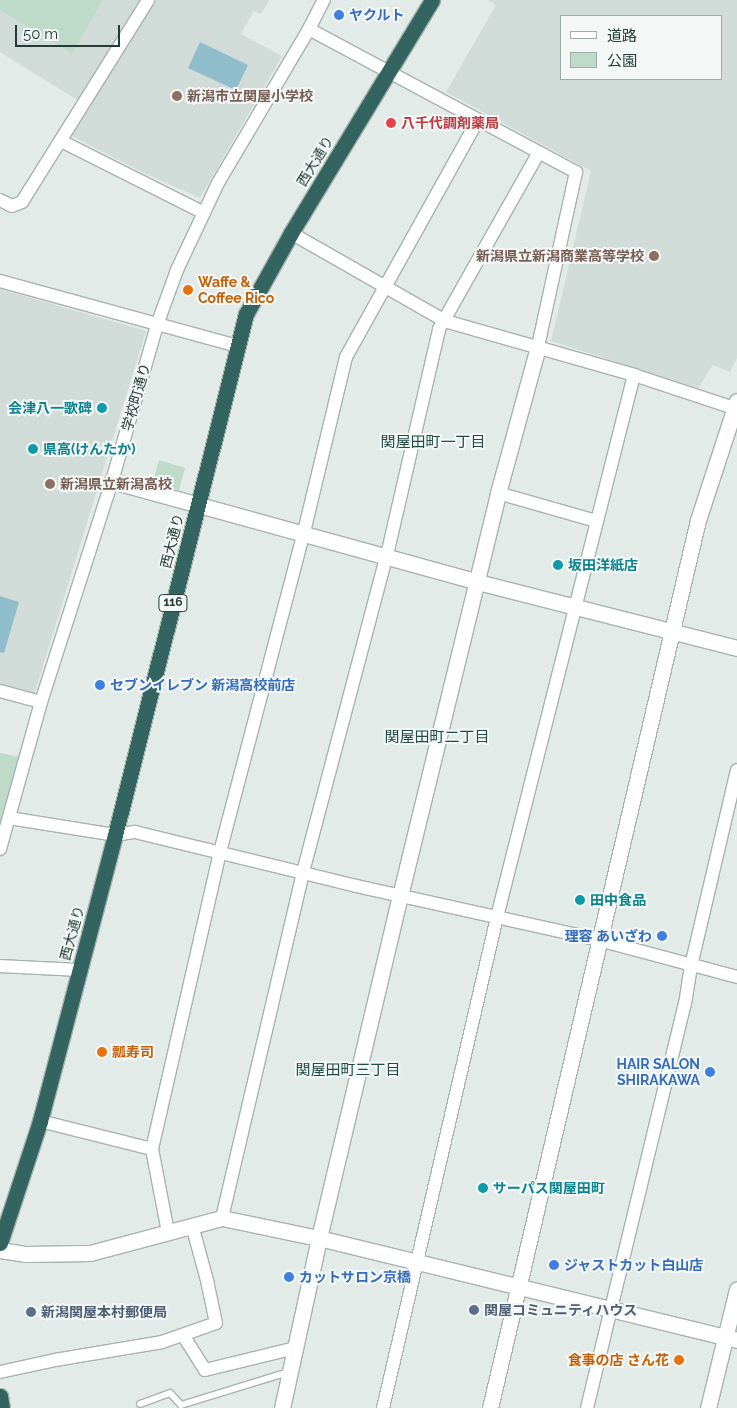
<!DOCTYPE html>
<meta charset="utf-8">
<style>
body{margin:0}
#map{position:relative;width:737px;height:1408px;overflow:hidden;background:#e3ebe8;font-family:Raleway,"Noto Sans JP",sans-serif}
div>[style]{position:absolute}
.built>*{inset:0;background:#d1dbd7}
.green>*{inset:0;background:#bedac8}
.water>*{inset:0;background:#90bdcb}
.roads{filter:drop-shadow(1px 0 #a6b3af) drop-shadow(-1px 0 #a6b3af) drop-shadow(0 1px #a6b3af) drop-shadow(0 -1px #a6b3af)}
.lane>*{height:6px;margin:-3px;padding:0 3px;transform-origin:3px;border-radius:3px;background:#fff}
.street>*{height:12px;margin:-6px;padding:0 6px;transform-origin:6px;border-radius:6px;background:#fff}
.secondary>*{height:15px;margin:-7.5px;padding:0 7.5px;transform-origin:7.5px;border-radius:7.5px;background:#fff}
.highway>*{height:15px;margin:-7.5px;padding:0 7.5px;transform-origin:7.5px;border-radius:7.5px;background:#33645f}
.dots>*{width:14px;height:14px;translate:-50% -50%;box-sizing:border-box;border:2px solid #f3f8f6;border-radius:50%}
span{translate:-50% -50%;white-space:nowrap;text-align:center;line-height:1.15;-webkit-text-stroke:4px #f3f8f6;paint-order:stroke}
.shield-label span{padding:1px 4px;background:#f3f8f6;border:1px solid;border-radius:4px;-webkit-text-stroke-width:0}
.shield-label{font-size:12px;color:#243b37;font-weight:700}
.shop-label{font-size:14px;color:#366cbe;font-weight:700}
.left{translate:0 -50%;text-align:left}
.right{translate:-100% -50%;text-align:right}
.education-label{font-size:14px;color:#785e54;font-weight:700}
.health-label{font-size:14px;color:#be3a42;font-weight:700}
.street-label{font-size:14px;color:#243b37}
.food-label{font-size:14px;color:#c56008;font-weight:700}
.culture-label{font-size:14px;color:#0d838f;font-weight:700}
.service-label{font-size:14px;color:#4e5e75;font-weight:700}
.neighbourhood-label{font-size:15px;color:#224b45}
.legend{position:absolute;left:560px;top:15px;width:162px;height:65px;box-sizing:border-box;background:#f3f8f6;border:1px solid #a0acaa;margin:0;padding:6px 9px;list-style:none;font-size:15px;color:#243b37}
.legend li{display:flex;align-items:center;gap:10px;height:25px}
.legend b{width:25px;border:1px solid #a0acaa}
.scale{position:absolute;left:15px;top:25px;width:105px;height:22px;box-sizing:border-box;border:2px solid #243b37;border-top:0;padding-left:6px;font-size:15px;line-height:18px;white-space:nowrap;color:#243b37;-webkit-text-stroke:4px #f3f8f6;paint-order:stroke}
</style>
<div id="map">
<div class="built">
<div style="clip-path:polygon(0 0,143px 0,82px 103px,0 52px)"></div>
<div style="clip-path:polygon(153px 0,269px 0,261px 14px,254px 11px,241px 34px,282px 56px,200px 198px,142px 172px,72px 136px)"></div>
<div style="clip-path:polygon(evenodd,488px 0,737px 0,737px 358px,730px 372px,713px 365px,698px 388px,551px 341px,591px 171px,446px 92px,496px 5px,488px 0,561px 16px,721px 16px,721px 79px,561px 79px,561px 16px)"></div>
<div style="clip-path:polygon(0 289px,146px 331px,34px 695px,0 685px)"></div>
</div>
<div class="green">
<div style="clip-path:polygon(0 0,103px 0,72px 53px,0 10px)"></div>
<div style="clip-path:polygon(159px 460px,185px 468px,179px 490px,153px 482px)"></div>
<div style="clip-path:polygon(0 753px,20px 757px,0 824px)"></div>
</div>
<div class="water">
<div style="clip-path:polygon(200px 42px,248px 65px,236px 90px,188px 68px)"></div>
<div style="clip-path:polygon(0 596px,19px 602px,4px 653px,0 652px)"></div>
</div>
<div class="roads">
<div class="lane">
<div style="left:140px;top:1404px;width:32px;rotate:-20deg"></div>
<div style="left:170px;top:1393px;width:16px;rotate:47deg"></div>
<div style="left:181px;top:1405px;width:112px;rotate:-17.1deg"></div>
</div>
<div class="street">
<div style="left:309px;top:29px;width:303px;rotate:28.2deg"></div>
<div style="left:576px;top:172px;width:179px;rotate:102.3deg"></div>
<div style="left:61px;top:141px;width:160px;rotate:26.7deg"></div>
<div style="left:0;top:200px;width:13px;rotate:27deg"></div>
<div style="left:12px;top:206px;width:11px;rotate:-22deg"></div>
<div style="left:22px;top:202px;width:238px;rotate:-58deg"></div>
<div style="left:291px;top:233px;width:177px;rotate:29.7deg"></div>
<div style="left:445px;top:321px;width:197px;rotate:15.9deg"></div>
<div style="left:634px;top:375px;width:559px;rotate:104.19deg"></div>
<div style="left:497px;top:917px;width:504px;rotate:103.07deg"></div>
<div style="left:0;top:281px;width:246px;rotate:15.3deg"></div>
<div style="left:634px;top:375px;width:108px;rotate:18.3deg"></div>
<div style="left:498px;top:493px;width:102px;rotate:15.9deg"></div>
<div style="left:0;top:691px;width:42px;rotate:15deg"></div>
<div style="left:9px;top:818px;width:107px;rotate:9.1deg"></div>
<div style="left:115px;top:835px;width:20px;rotate:-9deg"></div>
<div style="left:135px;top:832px;width:228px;rotate:13.7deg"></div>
<div style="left:356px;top:886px;width:249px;rotate:12.5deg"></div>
<div style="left:599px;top:940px;width:143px;rotate:15deg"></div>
<div style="left:0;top:849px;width:153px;rotate:-74.4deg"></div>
<div style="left:41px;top:702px;width:232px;rotate:-72.2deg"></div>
<div style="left:112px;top:481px;width:162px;rotate:-73.9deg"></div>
<div style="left:157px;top:325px;width:59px;rotate:-70deg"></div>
<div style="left:177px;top:270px;width:96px;rotate:-64.8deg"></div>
<div style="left:218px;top:183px;width:179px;rotate:-59.4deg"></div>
<div style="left:309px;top:29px;width:33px;rotate:-63deg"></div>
<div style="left:0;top:966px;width:79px;rotate:2.9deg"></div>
<div style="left:40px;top:1121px;width:115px;rotate:14deg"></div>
<div style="left:222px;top:1218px;width:355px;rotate:-76.8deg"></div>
<div style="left:303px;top:872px;width:328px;rotate:-75.2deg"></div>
<div style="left:387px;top:555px;width:232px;rotate:-77deg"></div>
<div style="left:439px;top:329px;width:203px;rotate:-60.5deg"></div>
<div style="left:168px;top:1232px;width:85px;rotate:-100.9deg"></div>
<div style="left:152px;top:1149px;width:305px;rotate:-77.1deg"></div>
<div style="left:220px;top:852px;width:331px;rotate:-75.3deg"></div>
<div style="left:304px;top:532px;width:180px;rotate:-76.5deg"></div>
<div style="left:346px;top:357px;width:271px;rotate:-60.9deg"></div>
<div style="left:183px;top:1335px;width:41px;rotate:57.8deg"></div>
<div style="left:205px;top:1370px;width:93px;rotate:-13.7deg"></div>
<div style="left:0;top:1372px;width:56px;rotate:-12.3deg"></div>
<div style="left:55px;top:1360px;width:109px;rotate:-9.5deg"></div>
<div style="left:162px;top:1342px;width:57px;rotate:-19.4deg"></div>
<div style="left:216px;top:1323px;width:40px;rotate:-102deg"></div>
<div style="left:208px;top:1284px;width:61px;rotate:-105.2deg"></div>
<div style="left:587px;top:1408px;width:416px;rotate:-76.4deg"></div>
<div style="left:685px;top:1004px;width:38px;rotate:-81deg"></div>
<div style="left:691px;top:966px;width:201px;rotate:-76.8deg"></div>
</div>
<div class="secondary">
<div style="left:112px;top:481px;width:380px;rotate:15.4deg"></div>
<div style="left:478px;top:582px;width:267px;rotate:14.3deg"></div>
<div style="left:0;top:1250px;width:25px;rotate:9deg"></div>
<div style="left:25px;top:1254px;width:65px;rotate:-0.9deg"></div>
<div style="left:90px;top:1253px;width:137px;rotate:-14.9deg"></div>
<div style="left:222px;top:1218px;width:99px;rotate:11.7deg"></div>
<div style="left:319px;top:1238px;width:430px;rotate:13.7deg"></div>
<div style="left:282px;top:1408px;width:174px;rotate:-77.7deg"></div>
<div style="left:319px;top:1238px;width:351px;rotate:-76.7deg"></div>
<div style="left:400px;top:896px;width:415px;rotate:-76.3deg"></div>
<div style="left:498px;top:493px;width:151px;rotate:-74.7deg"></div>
<div style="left:490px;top:1408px;width:912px;rotate:-76.82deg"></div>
<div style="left:698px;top:520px;width:125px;rotate:-71.9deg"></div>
<div style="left:708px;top:1408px;width:122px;rotate:-76.3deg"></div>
</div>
<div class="highway">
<div style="left:0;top:1243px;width:128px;rotate:-71.8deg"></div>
<div style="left:40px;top:1121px;width:296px;rotate:-75.3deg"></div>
<div style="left:115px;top:835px;width:537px;rotate:-75.89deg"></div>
<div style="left:246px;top:314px;width:93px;rotate:-60.9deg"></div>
<div style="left:291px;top:233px;width:272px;rotate:-58.8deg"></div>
<div style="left:0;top:1396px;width:12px;rotate:81deg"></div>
</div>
</div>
<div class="dots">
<div style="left:339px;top:15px;background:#3f7fe0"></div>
<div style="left:177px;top:96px;background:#8d6e63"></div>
<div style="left:391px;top:123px;background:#e0444e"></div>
<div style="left:654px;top:256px;background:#8d6e63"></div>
<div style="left:188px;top:290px;background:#e8710a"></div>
<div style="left:102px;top:408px;background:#0f9aa8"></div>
<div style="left:33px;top:449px;background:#0f9aa8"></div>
<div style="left:50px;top:484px;background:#8d6e63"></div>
<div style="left:558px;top:565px;background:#0f9aa8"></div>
<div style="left:100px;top:685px;background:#3f7fe0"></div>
<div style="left:580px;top:900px;background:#0f9aa8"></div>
<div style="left:662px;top:936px;background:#3f7fe0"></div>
<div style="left:102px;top:1052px;background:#e8710a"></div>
<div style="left:710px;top:1072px;background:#3f7fe0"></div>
<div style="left:483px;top:1188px;background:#0f9aa8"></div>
<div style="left:554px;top:1265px;background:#3f7fe0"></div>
<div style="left:289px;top:1277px;background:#3f7fe0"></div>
<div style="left:474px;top:1310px;background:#5c6f8a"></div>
<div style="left:31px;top:1312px;background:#5c6f8a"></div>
<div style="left:679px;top:1360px;background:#e8710a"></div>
</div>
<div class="shield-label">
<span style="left:173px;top:603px">116</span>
</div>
<div class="shop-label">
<span class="left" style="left:349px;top:15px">ヤクルト</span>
<span class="left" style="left:110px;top:685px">セブンイレブン 新潟高校前店</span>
<span class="right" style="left:652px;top:936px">理容 あいざわ</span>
<span class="right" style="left:700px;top:1072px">HAIR SALON<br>SHIRAKAWA</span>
<span class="left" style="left:564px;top:1265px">ジャストカット白山店</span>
<span class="left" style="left:299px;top:1277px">カットサロン京橋</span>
</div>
<div class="education-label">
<span class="left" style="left:187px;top:96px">新潟市立関屋小学校</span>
<span class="right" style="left:644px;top:256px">新潟県立新潟商業高等学校</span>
<span class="left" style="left:60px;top:484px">新潟県立新潟高校</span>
</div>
<div class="health-label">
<span class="left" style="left:401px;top:123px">八千代調剤薬局</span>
</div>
<div class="street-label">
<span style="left:315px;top:161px;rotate:-59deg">西大通り</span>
<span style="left:136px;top:397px;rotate:-74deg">学校町通り</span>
<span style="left:172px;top:541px;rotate:-76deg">西大通り</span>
<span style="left:72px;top:933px;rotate:-75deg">西大通り</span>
</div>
<div class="food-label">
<span class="left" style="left:198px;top:290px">Waffe &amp;<br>Coffee Rico</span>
<span class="left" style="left:112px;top:1052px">瓢寿司</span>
<span class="right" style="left:669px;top:1360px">食事の店 さん花</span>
</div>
<div class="culture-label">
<span class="right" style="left:92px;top:408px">会津八一歌碑</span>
<span class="left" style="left:43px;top:449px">県高(けんたか)</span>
<span class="left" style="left:568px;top:565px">坂田洋紙店</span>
<span class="left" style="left:590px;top:900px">田中食品</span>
<span class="left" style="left:493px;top:1188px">サーパス関屋田町</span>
</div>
<div class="service-label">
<span class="left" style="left:484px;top:1310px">関屋コミュニティハウス</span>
<span class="left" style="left:41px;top:1312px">新潟関屋本村郵便局</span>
</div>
<div class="neighbourhood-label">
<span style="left:433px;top:443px">関屋田町一丁目</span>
<span style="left:437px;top:738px">関屋田町二丁目</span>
<span style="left:348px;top:1071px">関屋田町三丁目</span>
</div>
<ul class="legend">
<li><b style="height:6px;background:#fff"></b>道路</li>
<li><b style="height:14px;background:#bedac8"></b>公園</li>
</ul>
<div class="scale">50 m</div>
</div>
